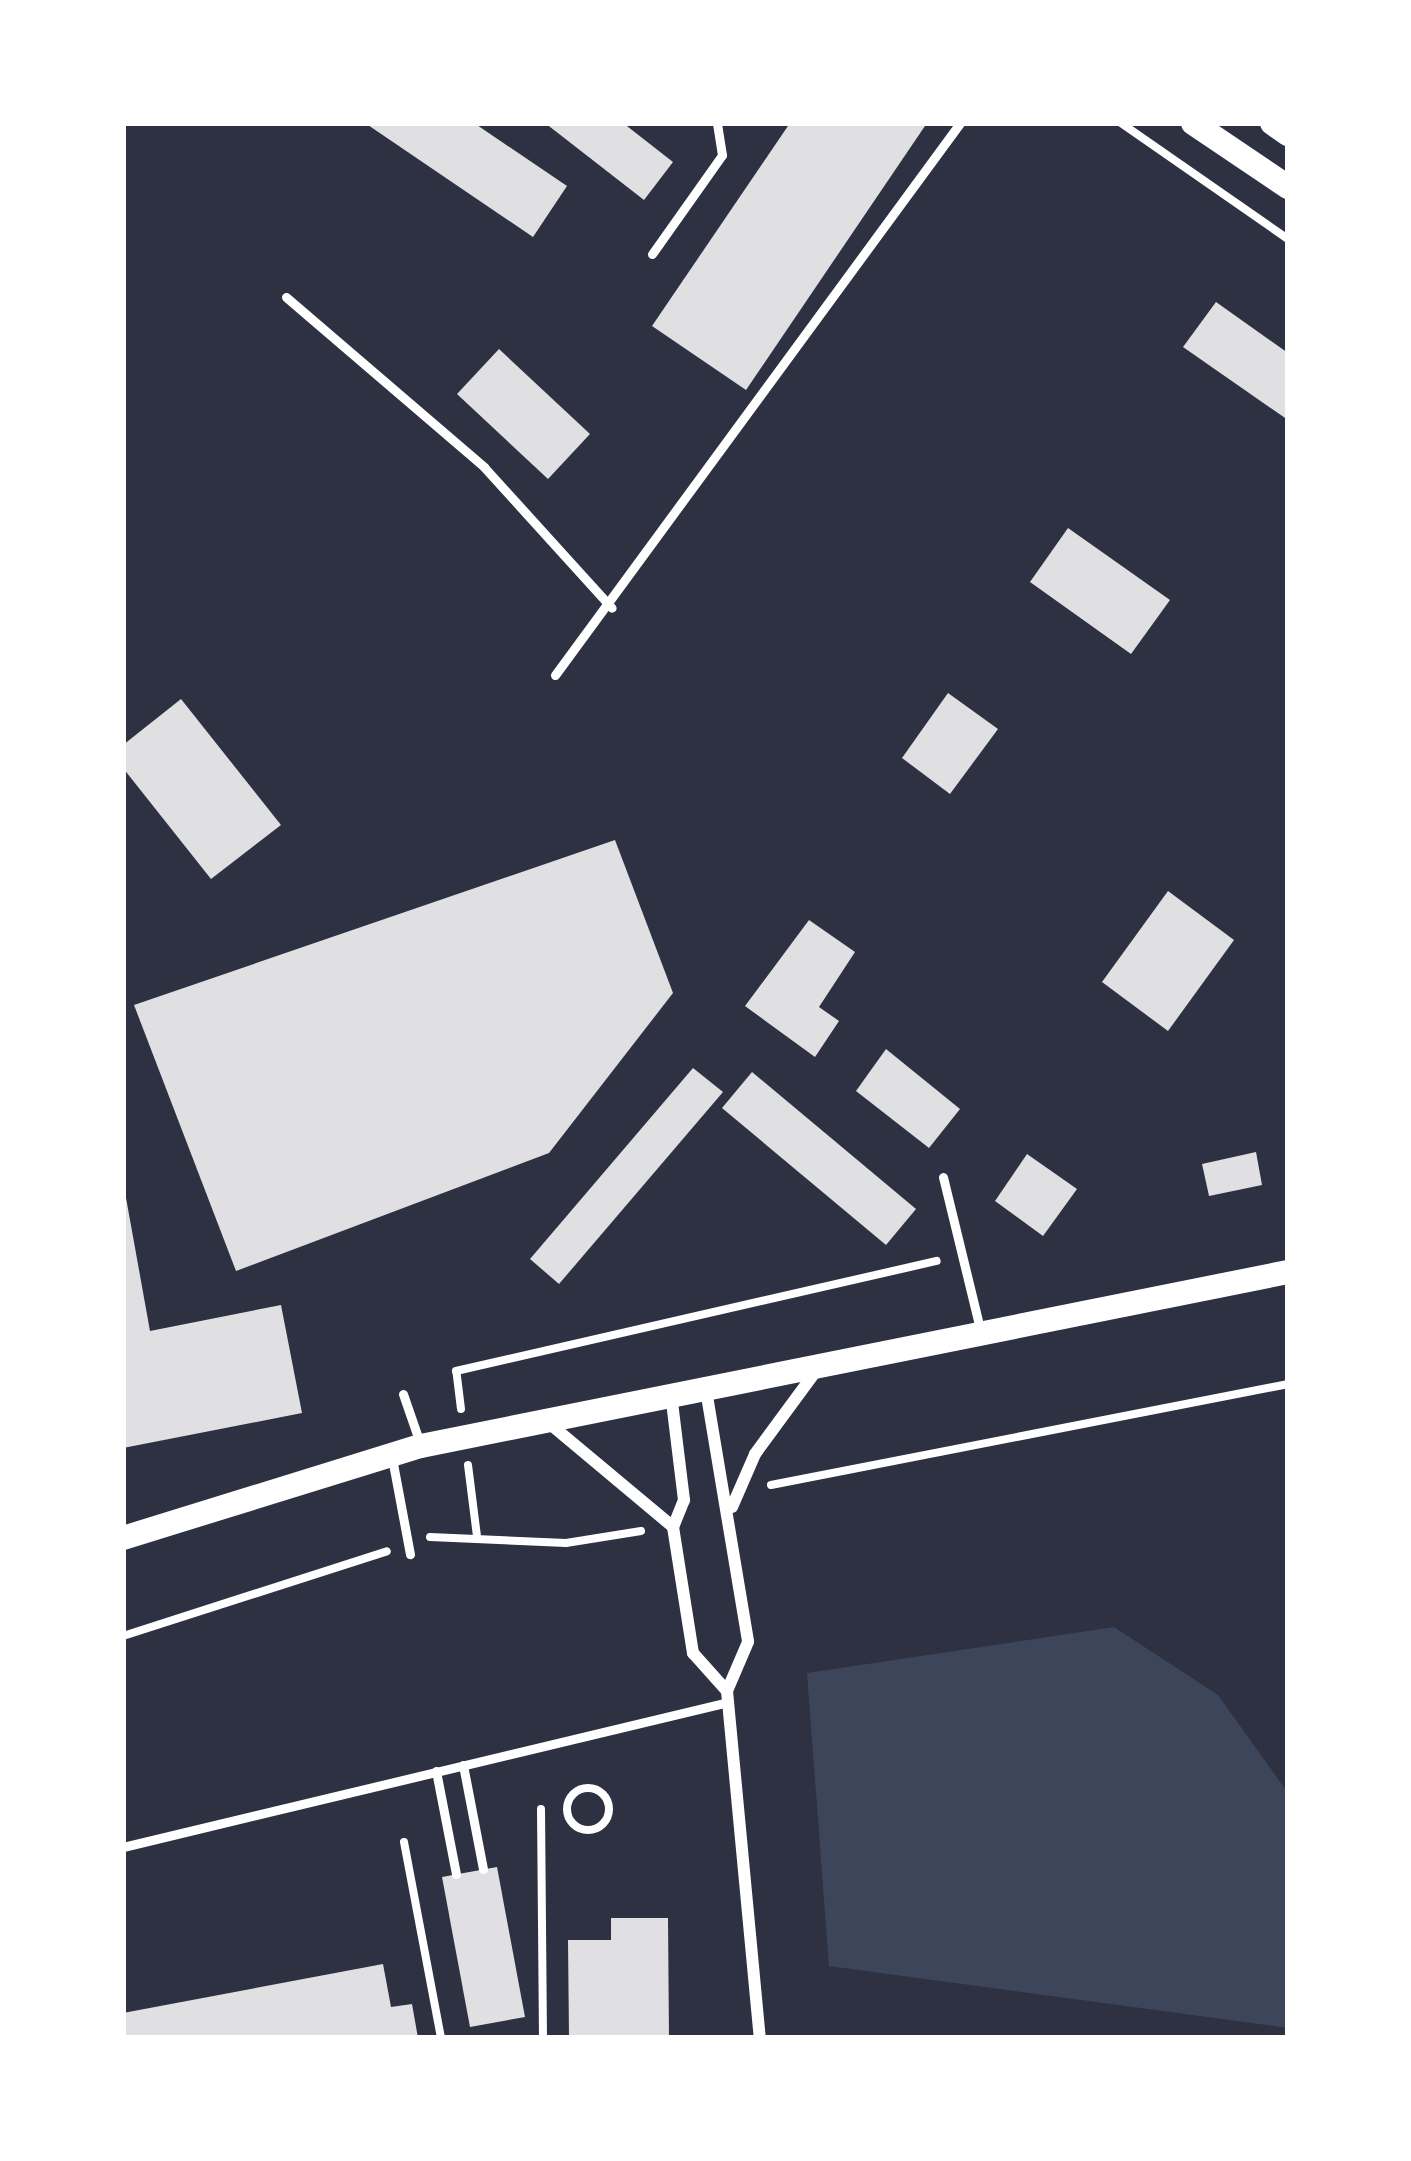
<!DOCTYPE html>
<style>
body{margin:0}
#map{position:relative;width:1411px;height:2161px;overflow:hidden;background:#2d3142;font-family:"Nunito Sans",sans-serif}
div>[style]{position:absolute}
.green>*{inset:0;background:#3c4559}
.building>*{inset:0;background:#e0e0e3}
.path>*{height:8px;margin:-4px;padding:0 4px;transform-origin:4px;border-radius:4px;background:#fff}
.path>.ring{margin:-4px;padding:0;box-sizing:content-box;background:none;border:8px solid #fff;border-radius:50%}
.service>*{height:9px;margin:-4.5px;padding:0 4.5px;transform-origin:4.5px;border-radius:4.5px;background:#fff}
.minor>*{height:12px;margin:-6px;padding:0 6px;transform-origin:6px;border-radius:6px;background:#fff}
.secondary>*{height:24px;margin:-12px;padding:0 12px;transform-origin:12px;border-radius:12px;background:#fff}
span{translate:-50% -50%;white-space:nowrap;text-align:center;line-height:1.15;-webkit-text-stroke:9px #fff;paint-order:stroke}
.frame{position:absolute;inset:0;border:126px solid #fff;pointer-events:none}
</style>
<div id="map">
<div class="green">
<div style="clip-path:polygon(1114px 1627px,1218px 1695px,1288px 1793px,1288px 2028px,829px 1966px,807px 1673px)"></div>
</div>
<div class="building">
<div style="clip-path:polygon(365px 123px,474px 123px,567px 186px,533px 237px)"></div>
<div style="clip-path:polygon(545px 123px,623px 123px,673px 162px,644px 200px)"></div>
<div style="clip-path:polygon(790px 123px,927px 123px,746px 390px,652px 326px)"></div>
<div style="clip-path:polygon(1216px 302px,1288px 353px,1288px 420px,1183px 347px)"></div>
<div style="clip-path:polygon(499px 349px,590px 434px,548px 479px,457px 394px)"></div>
<div style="clip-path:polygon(1068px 528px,1170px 600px,1131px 654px,1030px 582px)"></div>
<div style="clip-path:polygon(948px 693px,998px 729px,950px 794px,902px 758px)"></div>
<div style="clip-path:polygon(181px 699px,281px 825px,211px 879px,123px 768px,123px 745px)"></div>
<div style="clip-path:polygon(615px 840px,673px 993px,549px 1153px,236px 1271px,134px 1005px)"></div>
<div style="clip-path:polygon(1168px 891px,1234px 940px,1168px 1031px,1102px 982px)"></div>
<div style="clip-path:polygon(809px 920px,855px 952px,819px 1007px,839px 1021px,815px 1057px,745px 1006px)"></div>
<div style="clip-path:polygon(886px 1049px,960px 1109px,929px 1148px,856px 1091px)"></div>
<div style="clip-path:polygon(693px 1068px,723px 1092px,559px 1284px,530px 1259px)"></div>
<div style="clip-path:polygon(752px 1072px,916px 1209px,886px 1245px,722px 1108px)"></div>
<div style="clip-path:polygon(1256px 1152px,1262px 1185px,1209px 1196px,1202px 1164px)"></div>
<div style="clip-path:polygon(1027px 1154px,1077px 1189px,1043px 1236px,995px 1201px)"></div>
<div style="clip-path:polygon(123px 1181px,150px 1331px,281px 1305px,302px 1413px,123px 1448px)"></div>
<div style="clip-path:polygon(497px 1867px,525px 2017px,470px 2027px,442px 1877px)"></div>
<div style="clip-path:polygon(611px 1918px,668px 1918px,669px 2038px,569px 2038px,568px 1940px,611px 1940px)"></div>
<div style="clip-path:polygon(383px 1964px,391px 2007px,412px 2004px,418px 2038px,123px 2038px,123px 2013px)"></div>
</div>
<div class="path">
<div style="left:1121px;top:123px;width:203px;rotate:34.8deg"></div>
<div style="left:461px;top:1409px;width:38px;rotate:-97deg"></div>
<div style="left:456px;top:1371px;width:493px;rotate:-12.9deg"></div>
<div style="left:468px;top:1465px;width:72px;rotate:82.8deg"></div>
<div style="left:771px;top:1485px;width:527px;rotate:-11.05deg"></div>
<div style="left:430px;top:1537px;width:136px;rotate:2.5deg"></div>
<div style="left:566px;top:1543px;width:76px;rotate:-9.1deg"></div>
<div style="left:123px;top:1636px;width:277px;rotate:-17.8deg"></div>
<div class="ring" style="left:567px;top:1788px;width:34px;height:34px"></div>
<div style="left:541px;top:1809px;width:229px;rotate:89.5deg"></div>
<div style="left:404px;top:1842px;width:199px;rotate:79.3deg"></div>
</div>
<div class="service">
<div style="left:652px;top:254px;width:121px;rotate:-54.7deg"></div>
<div style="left:722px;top:155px;width:32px;rotate:-99deg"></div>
<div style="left:286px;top:297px;width:261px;rotate:40.6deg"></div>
<div style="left:484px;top:467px;width:190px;rotate:47.8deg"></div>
<div style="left:555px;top:675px;width:685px;rotate:-53.73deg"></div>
<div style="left:943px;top:1177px;width:156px;rotate:76.3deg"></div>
<div style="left:403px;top:1394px;width:55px;rotate:70.9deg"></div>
<div style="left:392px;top:1458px;width:98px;rotate:79.4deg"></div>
<div style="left:463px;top:1765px;width:106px;rotate:79.1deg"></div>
<div style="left:436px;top:1771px;width:105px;rotate:79deg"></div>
<div style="left:123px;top:1847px;width:622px;rotate:-13.48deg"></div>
</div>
<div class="minor">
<div style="left:706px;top:1390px;width:255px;rotate:80.5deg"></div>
<div style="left:748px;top:1642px;width:53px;rotate:113.2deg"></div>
<div style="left:671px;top:1394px;width:107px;rotate:83deg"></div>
<div style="left:684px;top:1500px;width:29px;rotate:112deg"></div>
<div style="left:673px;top:1527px;width:128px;rotate:81deg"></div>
<div style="left:693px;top:1653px;width:51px;rotate:48.2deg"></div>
<div style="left:550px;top:1424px;width:160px;rotate:39.9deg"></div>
<div style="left:732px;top:1507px;width:58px;rotate:-66.5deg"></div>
<div style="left:755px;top:1454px;width:103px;rotate:-53.7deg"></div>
<div style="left:727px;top:1691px;width:349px;rotate:84.6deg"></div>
</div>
<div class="secondary">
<div style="left:1193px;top:123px;width:115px;rotate:34deg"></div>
<div style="left:1272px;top:123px;width:19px;rotate:35deg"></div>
<div style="left:123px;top:1538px;width:312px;rotate:-17.2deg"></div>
<div style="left:421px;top:1446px;width:884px;rotate:-11.35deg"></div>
</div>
<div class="frame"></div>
</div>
